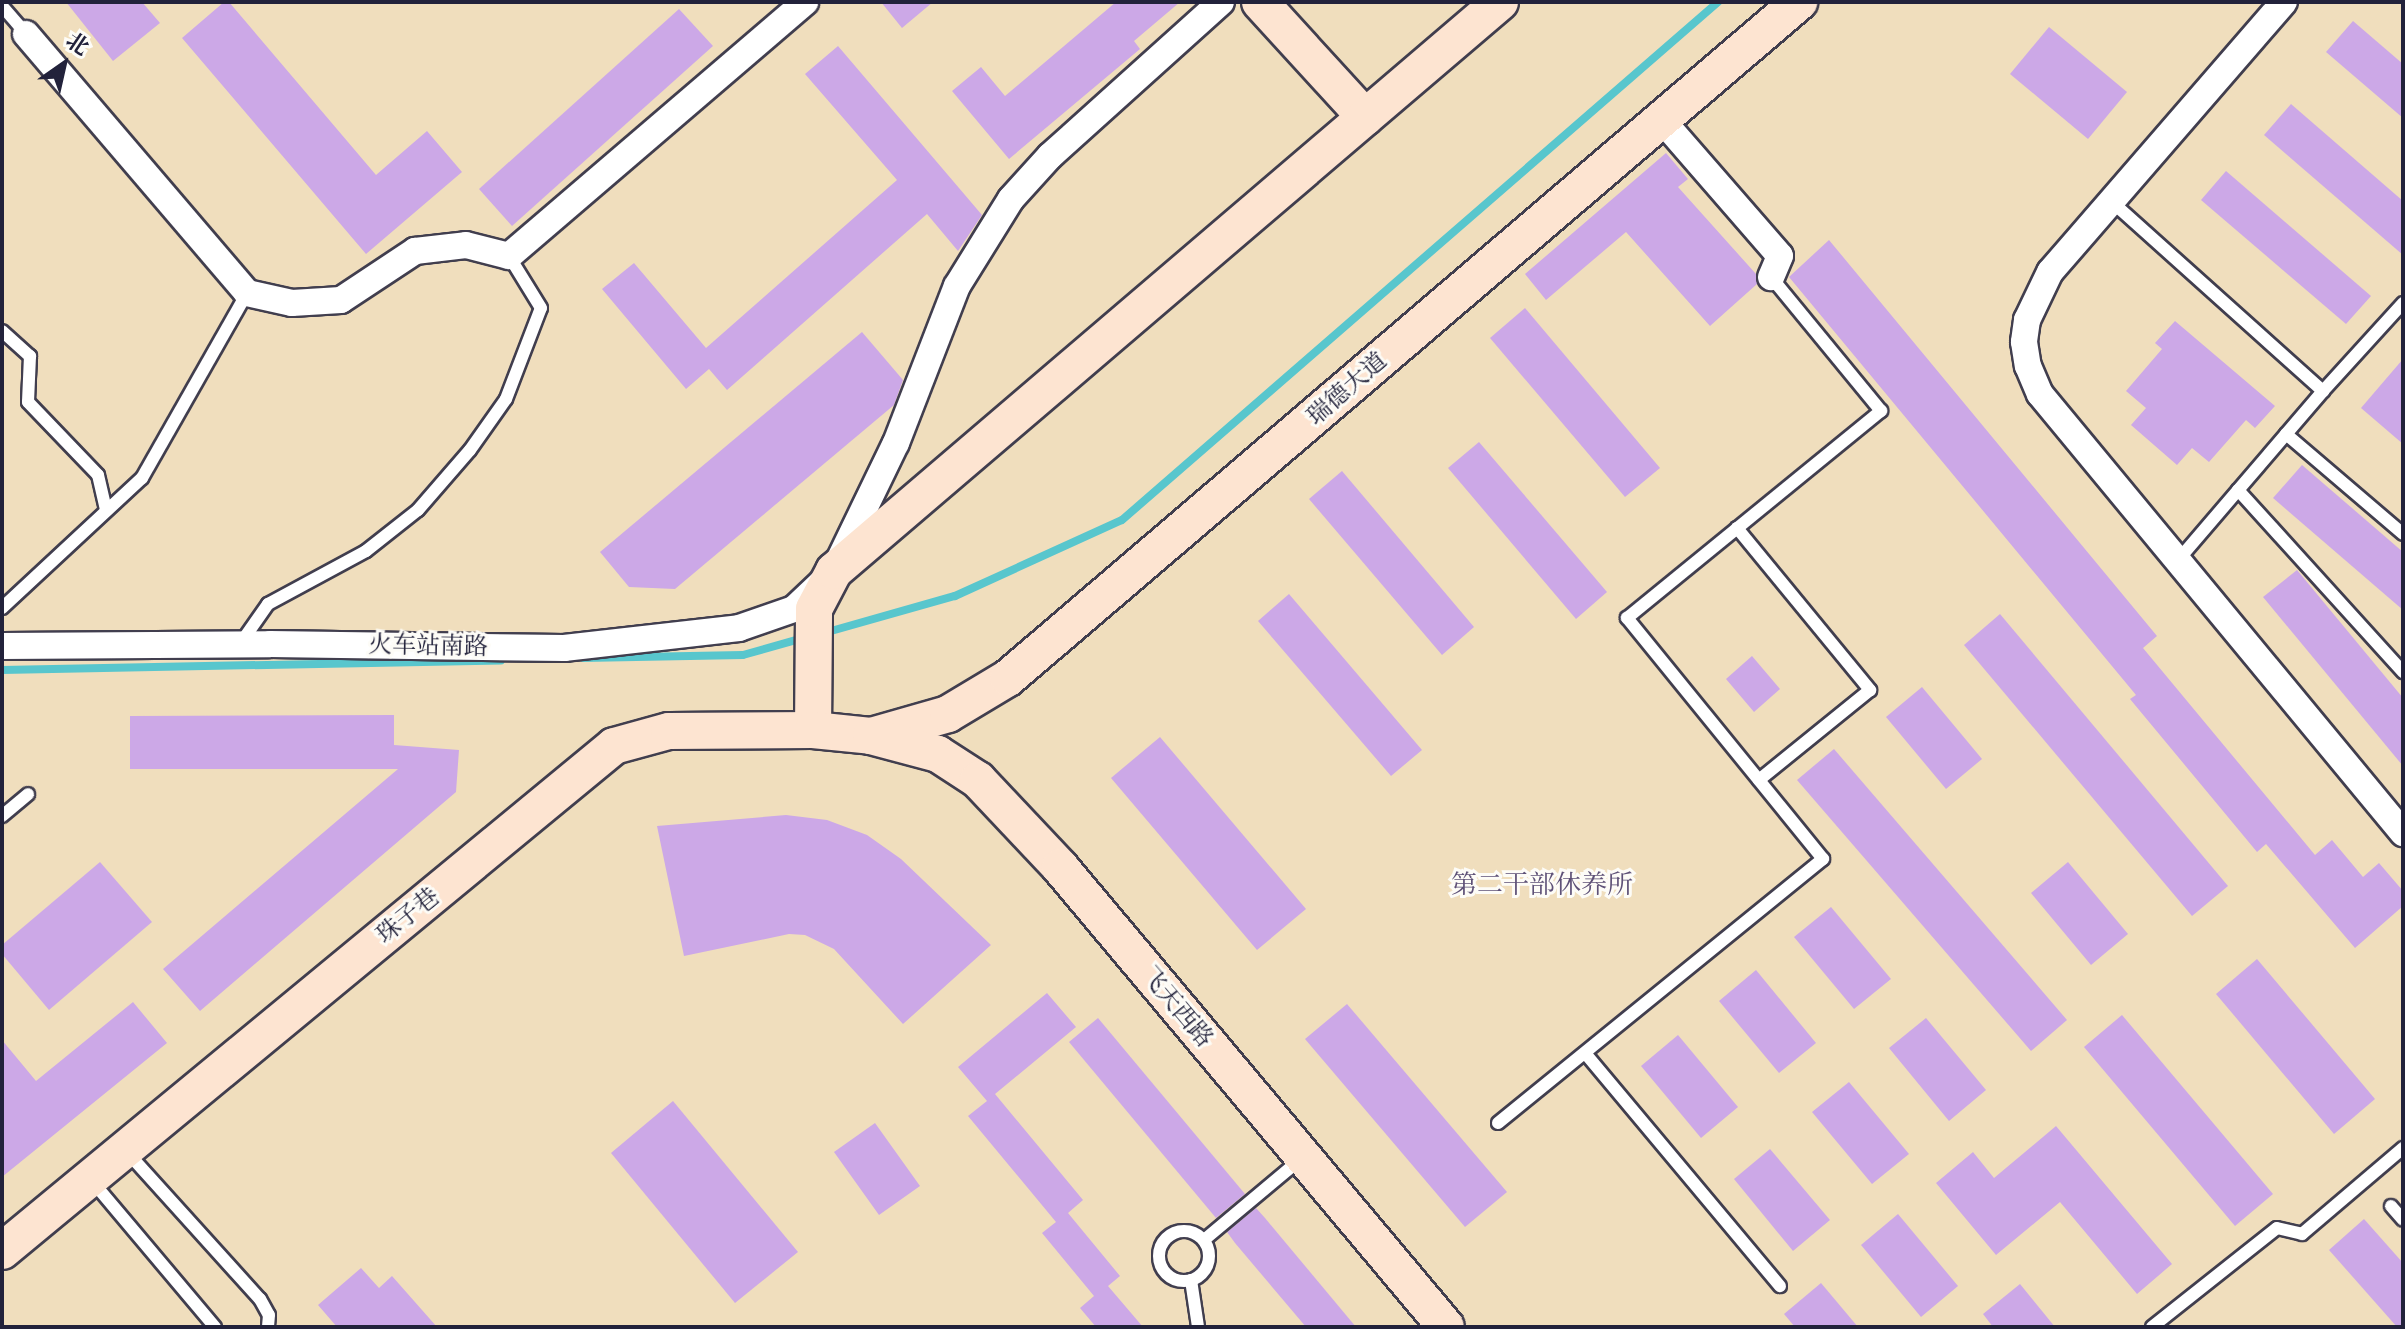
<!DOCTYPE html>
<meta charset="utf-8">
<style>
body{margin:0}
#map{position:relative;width:2405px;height:1329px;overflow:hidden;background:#f0debd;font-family:"IM FELL French Canon","Noto Serif SC",serif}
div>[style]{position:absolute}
.stream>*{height:8px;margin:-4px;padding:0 4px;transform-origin:4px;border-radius:4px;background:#58c6cd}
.building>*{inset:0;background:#cca8e7}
.roads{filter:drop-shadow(2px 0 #413e4e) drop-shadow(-2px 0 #413e4e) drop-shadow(0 2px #413e4e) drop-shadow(0 -2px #413e4e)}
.lane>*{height:12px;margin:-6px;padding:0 6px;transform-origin:6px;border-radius:6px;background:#fff}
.lane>.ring{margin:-6px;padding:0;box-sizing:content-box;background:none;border:12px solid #fff;border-radius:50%}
.street>*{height:26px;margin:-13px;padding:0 13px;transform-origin:13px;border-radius:13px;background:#fff}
.secondary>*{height:36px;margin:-18px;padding:0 18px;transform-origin:18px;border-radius:18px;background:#fde4d1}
span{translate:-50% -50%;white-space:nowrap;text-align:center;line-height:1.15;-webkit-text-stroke:6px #fdfcf7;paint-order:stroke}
.street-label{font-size:24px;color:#22223b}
.neighbourhood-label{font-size:26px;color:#5e5177}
.frame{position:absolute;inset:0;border:4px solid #22223b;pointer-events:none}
.north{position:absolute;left:24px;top:24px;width:80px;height:80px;-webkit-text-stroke:6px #fdfcf7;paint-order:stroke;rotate:34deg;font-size:22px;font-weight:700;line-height:32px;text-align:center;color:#22223b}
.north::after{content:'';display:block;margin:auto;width:28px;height:36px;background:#22223b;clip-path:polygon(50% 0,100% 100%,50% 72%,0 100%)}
</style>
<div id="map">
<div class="stream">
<div style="left:824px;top:633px;width:136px;rotate:-15.8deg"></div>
<div style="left:955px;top:596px;width:183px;rotate:-24.5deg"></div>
<div style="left:1122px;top:520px;width:790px;rotate:-40.99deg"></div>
<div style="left:583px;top:658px;width:160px;rotate:-1.1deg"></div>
<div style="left:743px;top:655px;width:62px;rotate:-15.8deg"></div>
<div style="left:2px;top:670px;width:499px;rotate:-1.1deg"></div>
</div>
<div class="building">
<div style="clip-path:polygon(66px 2px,142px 2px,160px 23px,113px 61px)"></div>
<div style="clip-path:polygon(224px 2px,229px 2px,376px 175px,427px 131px,462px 172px,366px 254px,182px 38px)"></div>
<div style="clip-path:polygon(881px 2px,933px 2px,902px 28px)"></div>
<div style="clip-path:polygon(1116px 2px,1180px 2px,1134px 41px,1140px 49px,1009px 159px,952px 91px,981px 67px,1005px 96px)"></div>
<div style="clip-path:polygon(679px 9px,713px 46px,512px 226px,479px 189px)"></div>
<div style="clip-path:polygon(2353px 21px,2403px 64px,2403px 118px,2326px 52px)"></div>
<div style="clip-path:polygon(2049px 27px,2127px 92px,2088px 139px,2010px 74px)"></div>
<div style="clip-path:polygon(838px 46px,982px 215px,958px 251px,927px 214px,727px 390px,709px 369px,686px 389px,602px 289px,634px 263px,706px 348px,897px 180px,805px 74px)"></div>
<div style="clip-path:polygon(2291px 104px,2403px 201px,2403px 255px,2264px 135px)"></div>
<div style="clip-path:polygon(1666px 153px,1688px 179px,1678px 187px,1756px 274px,1757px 284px,1710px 326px,1626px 232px,1546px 300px,1525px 274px)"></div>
<div style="clip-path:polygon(2226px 171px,2371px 296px,2346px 324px,2201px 200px)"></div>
<div style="clip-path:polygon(1829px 240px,2157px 636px,2143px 648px,2315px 855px,2332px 840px,2363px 877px,2379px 863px,2403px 891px,2403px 906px,2355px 948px,2266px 844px,2257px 852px,2130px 699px,2136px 695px,1789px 277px)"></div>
<div style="clip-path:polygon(1525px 308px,1660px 468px,1625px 497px,1490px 338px)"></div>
<div style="clip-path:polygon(2175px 321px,2275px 406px,2255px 428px,2246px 420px,2209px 462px,2192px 448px,2177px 465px,2131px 425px,2146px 408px,2126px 391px,2162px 349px,2155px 343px)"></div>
<div style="clip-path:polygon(862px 332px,903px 380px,894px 405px,675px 589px,629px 587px,600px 552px)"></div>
<div style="clip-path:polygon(2403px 359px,2403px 444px,2361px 408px)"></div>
<div style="clip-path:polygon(1479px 442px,1607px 592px,1576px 619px,1448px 468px)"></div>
<div style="clip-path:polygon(2302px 465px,2403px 552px,2403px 610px,2273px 498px)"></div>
<div style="clip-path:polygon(1342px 471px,1474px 627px,1442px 655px,1309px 499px)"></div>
<div style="clip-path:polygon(2297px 570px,2403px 698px,2403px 766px,2263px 597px)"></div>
<div style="clip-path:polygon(1289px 594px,1422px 750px,1391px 776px,1258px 621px)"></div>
<div style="clip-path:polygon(2000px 614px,2228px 886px,2192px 916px,1964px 645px)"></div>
<div style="clip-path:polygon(1752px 656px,1780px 689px,1754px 712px,1726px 679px)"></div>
<div style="clip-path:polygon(1922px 687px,1982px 759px,1946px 789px,1886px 717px)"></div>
<div style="clip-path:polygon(394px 715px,394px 745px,459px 750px,456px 792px,200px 1011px,163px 969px,398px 769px,130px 769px,130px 716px)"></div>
<div style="clip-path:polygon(1160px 737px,1306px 909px,1257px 950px,1111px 778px)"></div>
<div style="clip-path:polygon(1834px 749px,2067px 1020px,2031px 1051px,1797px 780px)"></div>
<div style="clip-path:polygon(786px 815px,827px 820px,867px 835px,901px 859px,991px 945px,903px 1024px,834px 949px,805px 935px,789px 934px,684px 956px,657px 826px)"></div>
<div style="clip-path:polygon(100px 862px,152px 922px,49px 1010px,2px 954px,2px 945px)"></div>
<div style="clip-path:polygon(2068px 862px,2128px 934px,2091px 965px,2031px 893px)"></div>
<div style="clip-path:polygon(1831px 907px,1891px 979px,1854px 1009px,1794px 937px)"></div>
<div style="clip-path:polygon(2257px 959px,2375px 1099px,2334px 1134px,2216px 994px)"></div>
<div style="clip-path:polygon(1756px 970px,1816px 1043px,1779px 1073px,1719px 1001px)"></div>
<div style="clip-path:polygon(1047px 993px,1076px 1027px,995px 1094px,1083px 1200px,1068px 1213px,1120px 1276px,1108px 1286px,1143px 1327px,1096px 1327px,1080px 1308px,1094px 1296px,1042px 1233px,1056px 1222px,968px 1116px,987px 1101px,958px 1067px)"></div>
<div style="clip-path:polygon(133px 1002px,167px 1043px,2px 1177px,2px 1040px,36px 1081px)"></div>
<div style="clip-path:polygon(1347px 1004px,1507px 1192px,1465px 1227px,1305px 1039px)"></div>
<div style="clip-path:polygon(2122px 1015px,2273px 1194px,2235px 1226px,2084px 1047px)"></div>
<div style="clip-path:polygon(1098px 1018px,1245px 1194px,1216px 1218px,1069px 1042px)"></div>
<div style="clip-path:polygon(1926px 1018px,1986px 1090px,1949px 1121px,1889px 1048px)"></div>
<div style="clip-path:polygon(1678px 1035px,1738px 1107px,1701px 1138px,1641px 1066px)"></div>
<div style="clip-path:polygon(1849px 1082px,1909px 1154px,1872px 1184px,1812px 1112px)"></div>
<div style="clip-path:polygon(673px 1101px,798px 1252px,735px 1303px,611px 1153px)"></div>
<div style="clip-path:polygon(875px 1123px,920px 1186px,879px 1215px,834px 1152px)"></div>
<div style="clip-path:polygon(2056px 1126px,2172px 1264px,2137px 1294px,2060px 1202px,1996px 1255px,1936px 1183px,1973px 1152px,1994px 1178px)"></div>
<div style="clip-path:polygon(1770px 1149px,1830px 1220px,1793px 1251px,1734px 1179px)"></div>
<div style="clip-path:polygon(1256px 1208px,1265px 1218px,1356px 1327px,1306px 1327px,1235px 1243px,1227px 1232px)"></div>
<div style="clip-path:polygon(1898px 1214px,1958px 1286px,1921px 1317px,1861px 1245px)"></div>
<div style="clip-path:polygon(2364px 1219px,2403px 1263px,2403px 1327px,2397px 1327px,2329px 1250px)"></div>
<div style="clip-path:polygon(361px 1268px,379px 1288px,392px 1276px,437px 1327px,337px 1327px,318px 1305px)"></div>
<div style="clip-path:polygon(1821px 1283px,1858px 1327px,1795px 1327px,1784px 1314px)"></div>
<div style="clip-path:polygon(2020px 1284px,2055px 1327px,1993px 1327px,1983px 1314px)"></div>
</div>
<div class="roads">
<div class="lane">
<div style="left:2px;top:6px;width:37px;rotate:49deg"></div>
<div style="left:2111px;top:201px;width:285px;rotate:41.9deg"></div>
<div style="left:2323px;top:391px;width:223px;rotate:130.6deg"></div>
<div style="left:2px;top:331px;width:38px;rotate:42deg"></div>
<div style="left:30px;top:356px;width:46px;rotate:92.5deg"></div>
<div style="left:28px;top:402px;width:101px;rotate:46.2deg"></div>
<div style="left:98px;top:475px;width:35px;rotate:77deg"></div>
<div style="left:2323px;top:391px;width:119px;rotate:-47.7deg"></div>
<div style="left:2286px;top:434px;width:154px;rotate:40.5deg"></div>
<div style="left:2238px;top:490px;width:246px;rotate:47.8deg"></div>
<div style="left:1737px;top:528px;width:210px;rotate:50.6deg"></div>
<div style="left:1870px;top:690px;width:143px;rotate:141deg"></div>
<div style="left:2px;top:608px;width:191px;rotate:-42.9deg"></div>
<div style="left:142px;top:478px;width:213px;rotate:-60.4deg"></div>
<div style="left:240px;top:644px;width:49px;rotate:-55deg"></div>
<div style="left:268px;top:604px;width:111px;rotate:-28.4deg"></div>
<div style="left:366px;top:551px;width:66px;rotate:-38.3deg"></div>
<div style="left:418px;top:510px;width:79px;rotate:-49.1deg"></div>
<div style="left:470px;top:450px;width:62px;rotate:-54.8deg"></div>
<div style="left:506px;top:399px;width:97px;rotate:-69deg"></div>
<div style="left:541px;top:308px;width:61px;rotate:-121.6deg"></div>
<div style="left:2px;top:816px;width:34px;rotate:-40deg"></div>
<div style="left:1585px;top:1053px;width:304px;rotate:50.1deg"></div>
<div style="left:1498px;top:1123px;width:419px;rotate:-39.1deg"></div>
<div style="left:1823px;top:859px;width:311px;rotate:-129.1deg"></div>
<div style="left:1627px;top:618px;width:328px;rotate:-39.2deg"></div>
<div style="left:1881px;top:411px;width:173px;rotate:-129.4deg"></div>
<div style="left:127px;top:1152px;width:198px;rotate:47.9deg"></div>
<div style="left:260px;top:1299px;width:18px;rotate:61deg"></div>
<div style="left:269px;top:1315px;width:12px;rotate:95deg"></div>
<div style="left:92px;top:1181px;width:191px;rotate:49.9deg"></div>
<div style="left:2391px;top:1206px;width:18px;rotate:49deg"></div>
<div class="ring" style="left:1159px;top:1231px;width:38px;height:38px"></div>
<div style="left:1204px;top:1240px;width:126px;rotate:-39.9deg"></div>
<div style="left:1191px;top:1280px;width:48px;rotate:81.5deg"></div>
<div style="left:2152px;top:1327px;width:159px;rotate:-38.4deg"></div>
<div style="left:2277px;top:1228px;width:26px;rotate:13deg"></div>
<div style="left:2302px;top:1234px;width:133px;rotate:-40.4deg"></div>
</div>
<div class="street">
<div style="left:2284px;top:2px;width:357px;rotate:130.9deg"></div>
<div style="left:2050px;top:272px;width:53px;rotate:115.6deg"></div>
<div style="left:2027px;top:320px;width:22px;rotate:98deg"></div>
<div style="left:2024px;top:342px;width:24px;rotate:81deg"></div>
<div style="left:2028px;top:366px;width:30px;rotate:67deg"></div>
<div style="left:2040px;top:394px;width:570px;rotate:50.41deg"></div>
<div style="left:26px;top:34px;width:340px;rotate:49.5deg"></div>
<div style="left:247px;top:293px;width:46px;rotate:12.5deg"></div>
<div style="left:292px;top:303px;width:49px;rotate:-3.5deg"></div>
<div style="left:341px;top:300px;width:89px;rotate:-33.5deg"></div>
<div style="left:415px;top:251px;width:51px;rotate:-6.7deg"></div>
<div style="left:466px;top:245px;width:44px;rotate:14.3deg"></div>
<div style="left:509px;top:256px;width:390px;rotate:-40.6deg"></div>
<div style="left:1661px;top:119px;width:181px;rotate:49deg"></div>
<div style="left:1780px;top:256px;width:23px;rotate:113deg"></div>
<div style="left:2px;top:646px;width:268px;rotate:-0.4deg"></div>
<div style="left:270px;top:644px;width:294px;rotate:0.8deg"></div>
<div style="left:564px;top:648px;width:176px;rotate:-6.5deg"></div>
<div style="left:739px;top:628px;width:58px;rotate:-19.1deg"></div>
<div style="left:794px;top:609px;width:55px;rotate:-43.5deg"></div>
<div style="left:834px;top:571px;width:142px;rotate:-64.2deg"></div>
<div style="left:896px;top:443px;width:168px;rotate:-68.8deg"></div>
<div style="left:957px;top:286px;width:102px;rotate:-58.2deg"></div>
<div style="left:1011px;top:199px;width:58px;rotate:-47.8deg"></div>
<div style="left:1050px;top:156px;width:230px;rotate:-42deg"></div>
</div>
<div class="secondary">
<div style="left:1260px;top:2px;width:156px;rotate:47.6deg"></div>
<div style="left:813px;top:730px;width:121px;rotate:-89.5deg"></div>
<div style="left:814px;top:609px;width:43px;rotate:-62.2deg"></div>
<div style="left:834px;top:571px;width:876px;rotate:-40.51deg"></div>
<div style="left:871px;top:736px;width:80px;rotate:-15.9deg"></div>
<div style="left:948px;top:714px;width:70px;rotate:-31deg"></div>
<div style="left:1008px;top:678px;width:1041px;rotate:-40.52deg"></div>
<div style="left:2px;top:1251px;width:793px;rotate:-39.53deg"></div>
<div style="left:614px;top:746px;width:57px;rotate:-15.3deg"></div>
<div style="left:669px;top:731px;width:144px;rotate:-0.4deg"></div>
<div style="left:813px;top:730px;width:58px;rotate:5.9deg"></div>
<div style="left:871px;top:736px;width:69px;rotate:15deg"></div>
<div style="left:938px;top:754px;width:48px;rotate:33deg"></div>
<div style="left:978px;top:780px;width:120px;rotate:46.7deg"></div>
<div style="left:1060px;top:867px;width:600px;rotate:50deg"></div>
</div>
</div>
<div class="street-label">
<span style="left:1347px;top:389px;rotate:-41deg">瑞德大道</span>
<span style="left:428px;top:646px;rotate:1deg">火车站南路</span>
<span style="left:408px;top:916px;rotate:-39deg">珠子巷</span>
<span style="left:1177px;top:1007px;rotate:50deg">飞天西路</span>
</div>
<div class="neighbourhood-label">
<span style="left:1542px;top:885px">第二干部休养所</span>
</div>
<div class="frame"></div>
<div class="north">北</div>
</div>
